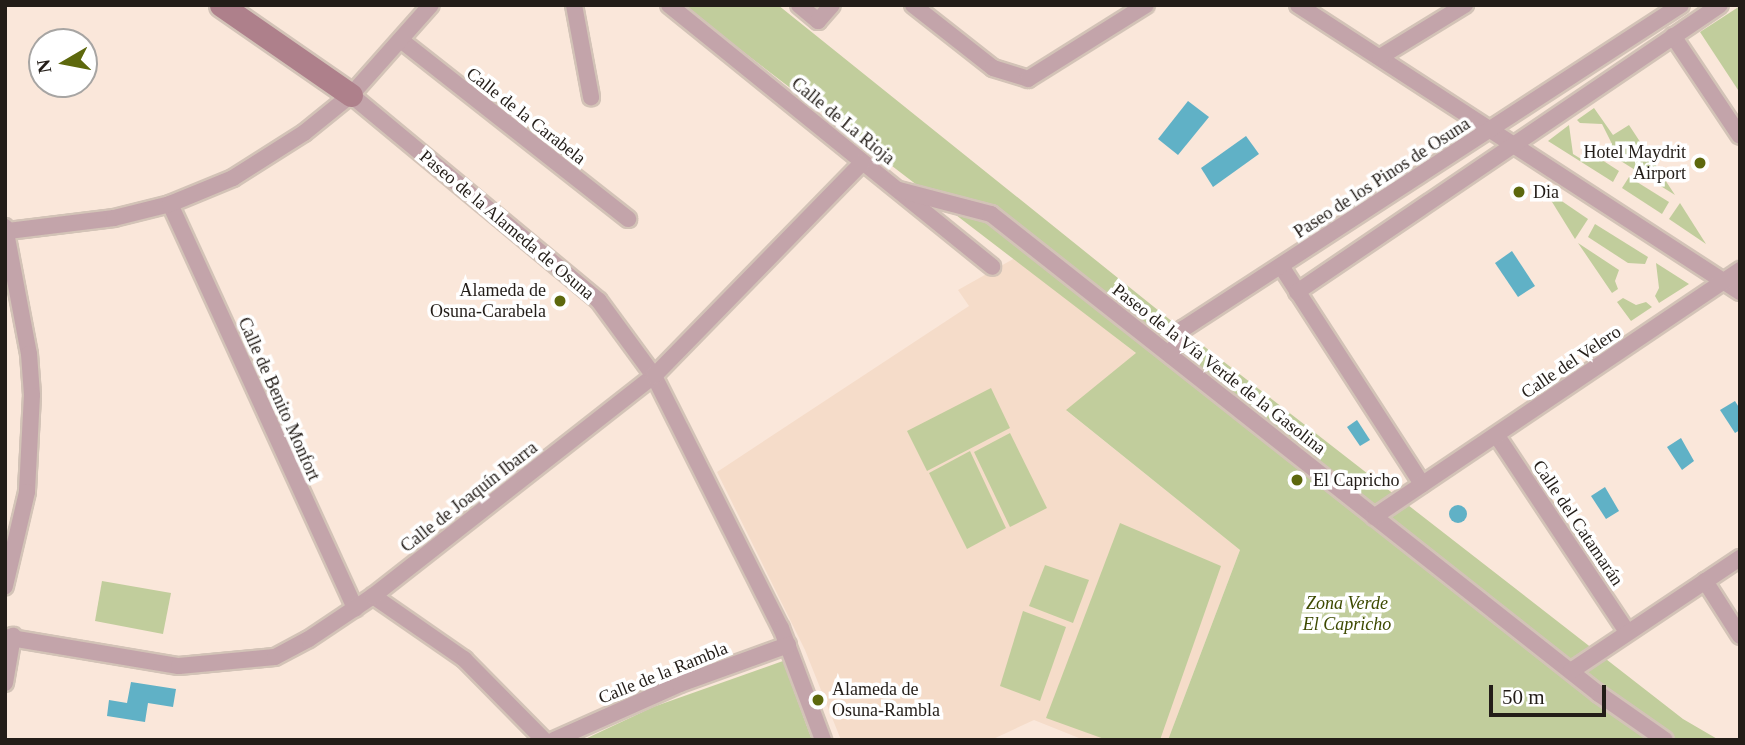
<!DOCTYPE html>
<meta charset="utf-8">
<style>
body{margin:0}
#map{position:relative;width:1745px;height:745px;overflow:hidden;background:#fae7da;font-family:"Times New Roman",serif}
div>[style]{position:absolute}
.built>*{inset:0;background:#f5dcc9}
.green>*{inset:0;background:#c1cd9c}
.water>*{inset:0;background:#60b1c6}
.round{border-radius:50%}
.roads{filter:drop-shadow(2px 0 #d3c3b7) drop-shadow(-2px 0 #d3c3b7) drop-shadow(0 2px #d3c3b7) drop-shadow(0 -2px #d3c3b7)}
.street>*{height:16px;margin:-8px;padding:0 8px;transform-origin:8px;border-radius:8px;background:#c3a4aa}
.secondary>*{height:23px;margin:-11.5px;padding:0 11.5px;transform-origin:11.5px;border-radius:11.5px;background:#ae808b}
.dots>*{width:19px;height:19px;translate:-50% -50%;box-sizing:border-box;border:4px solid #fff;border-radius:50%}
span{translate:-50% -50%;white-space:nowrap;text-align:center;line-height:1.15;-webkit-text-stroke:7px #fff;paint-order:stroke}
.street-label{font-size:18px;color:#231d18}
.poi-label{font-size:18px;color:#231d18}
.right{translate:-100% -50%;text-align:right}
.left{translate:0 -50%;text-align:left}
.park-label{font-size:18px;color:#3d4900;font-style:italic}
.frame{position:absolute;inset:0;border:7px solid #231d18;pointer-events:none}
.north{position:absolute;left:28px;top:28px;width:70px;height:70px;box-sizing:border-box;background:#fff;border:2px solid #a7a5a3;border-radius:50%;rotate:260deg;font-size:19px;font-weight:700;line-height:28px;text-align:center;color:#231d18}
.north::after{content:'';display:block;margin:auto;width:24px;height:32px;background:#5d680d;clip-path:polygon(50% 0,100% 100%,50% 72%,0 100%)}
.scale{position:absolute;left:1489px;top:685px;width:117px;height:32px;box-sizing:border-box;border:4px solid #231d18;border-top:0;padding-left:9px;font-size:21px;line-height:24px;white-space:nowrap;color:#231d18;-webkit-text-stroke:5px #fff;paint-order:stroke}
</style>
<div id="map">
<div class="built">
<div style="clip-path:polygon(1015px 258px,1137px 354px,1067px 411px,1240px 550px,1168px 740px,1084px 740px,1034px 720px,991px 740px,841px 740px,805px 650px,717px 472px,969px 306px,958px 290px)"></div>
</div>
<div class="green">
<div style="clip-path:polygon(682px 5px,778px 5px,1174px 323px,1683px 719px,1719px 740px,1168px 740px,1240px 550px,1066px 410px,1136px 353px)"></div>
<div style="clip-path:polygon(1740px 6px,1740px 93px,1700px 32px)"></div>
<div style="clip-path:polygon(1594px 108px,1613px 135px,1629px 125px,1675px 195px,1608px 153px,1612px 144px,1602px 124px,1580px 123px,1577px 120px)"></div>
<div style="clip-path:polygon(1569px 125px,1573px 154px,1586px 162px,1602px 160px,1619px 171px,1613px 182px,1548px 141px)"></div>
<div style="clip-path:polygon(1629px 177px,1669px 202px,1662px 214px,1622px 188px)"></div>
<div style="clip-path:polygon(1544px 189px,1588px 219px,1575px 239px)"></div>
<div style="clip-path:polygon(1680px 203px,1706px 244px,1669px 219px)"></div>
<div style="clip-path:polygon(1595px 224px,1648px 257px,1645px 264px,1628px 263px,1588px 237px)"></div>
<div style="clip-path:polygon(1578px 243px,1619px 270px,1615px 281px,1618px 289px,1612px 293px)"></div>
<div style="clip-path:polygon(1656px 263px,1689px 284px,1659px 303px,1655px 296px,1659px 288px)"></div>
<div style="clip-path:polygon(1623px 298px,1636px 305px,1646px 302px,1652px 307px,1631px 321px,1617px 302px)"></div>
<div style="clip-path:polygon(991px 388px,1010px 428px,927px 471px,907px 431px)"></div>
<div style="clip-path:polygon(1010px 433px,1047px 508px,1010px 527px,974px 452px)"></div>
<div style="clip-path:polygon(970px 451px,1006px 528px,967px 549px,929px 473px)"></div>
<div style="clip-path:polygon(1120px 523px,1221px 566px,1160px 740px,1107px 740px,1046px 718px)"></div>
<div style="clip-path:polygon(1045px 565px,1089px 580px,1073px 623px,1029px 606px)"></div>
<div style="clip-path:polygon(102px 581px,171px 593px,163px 634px,95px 621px)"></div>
<div style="clip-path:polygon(1023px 611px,1066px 627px,1040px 701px,1000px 686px)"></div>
<div style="clip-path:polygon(783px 661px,812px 740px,583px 740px,653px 707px)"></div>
</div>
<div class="water">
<div style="clip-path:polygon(1188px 101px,1209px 117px,1178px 155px,1158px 139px)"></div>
<div style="clip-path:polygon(1246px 136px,1259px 154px,1213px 187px,1201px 168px)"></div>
<div style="clip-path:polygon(1512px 251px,1535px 286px,1518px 297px,1495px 263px)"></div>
<div style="clip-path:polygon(1735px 401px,1740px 409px,1740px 430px,1735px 433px,1720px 410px)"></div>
<div style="clip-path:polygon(1357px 420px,1370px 440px,1360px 446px,1347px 427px)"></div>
<div style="clip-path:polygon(1681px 438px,1694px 461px,1682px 470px,1667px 447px)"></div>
<div style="clip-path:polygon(1605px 487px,1619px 511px,1606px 519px,1591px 496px)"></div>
<div class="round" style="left:1449px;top:505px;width:18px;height:18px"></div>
<div style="clip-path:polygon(131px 682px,176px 689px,173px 707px,148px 703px,145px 722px,107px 716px,109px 700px,127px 703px)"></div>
</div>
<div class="roads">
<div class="street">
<div style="left:574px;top:5px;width:94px;rotate:79.5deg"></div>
<div style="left:669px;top:5px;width:416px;rotate:39deg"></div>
<div style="left:799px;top:5px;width:25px;rotate:40deg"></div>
<div style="left:818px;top:21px;width:21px;rotate:-49deg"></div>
<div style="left:913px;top:5px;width:102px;rotate:38.2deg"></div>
<div style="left:993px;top:68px;width:37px;rotate:17deg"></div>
<div style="left:1028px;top:79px;width:139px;rotate:-32.1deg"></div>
<div style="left:1298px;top:5px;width:527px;rotate:33deg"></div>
<div style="left:1673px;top:36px;width:120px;rotate:56.2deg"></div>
<div style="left:402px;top:41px;width:288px;rotate:38.2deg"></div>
<div style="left:1380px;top:57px;width:100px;rotate:-31.5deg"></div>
<div style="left:351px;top:95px;width:322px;rotate:39.7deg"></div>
<div style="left:599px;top:301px;width:93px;rotate:53.7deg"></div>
<div style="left:654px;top:376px;width:282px;rotate:63.3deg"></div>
<div style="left:781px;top:628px;width:120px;rotate:69.4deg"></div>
<div style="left:899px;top:190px;width:95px;rotate:14.6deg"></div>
<div style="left:991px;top:214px;width:775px;rotate:38.29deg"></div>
<div style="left:1599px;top:694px;width:80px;rotate:34.9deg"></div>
<div style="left:170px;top:204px;width:445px;rotate:65.4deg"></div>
<div style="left:5px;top:227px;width:129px;rotate:79.3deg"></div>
<div style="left:29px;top:354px;width:41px;rotate:85.8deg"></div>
<div style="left:32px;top:395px;width:97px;rotate:93deg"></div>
<div style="left:27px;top:492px;width:97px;rotate:103.2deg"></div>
<div style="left:8px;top:231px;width:107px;rotate:-7deg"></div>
<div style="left:114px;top:218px;width:58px;rotate:-14deg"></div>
<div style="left:170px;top:204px;width:68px;rotate:-22.4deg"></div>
<div style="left:233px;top:178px;width:84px;rotate:-32.4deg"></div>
<div style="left:304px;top:133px;width:60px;rotate:-39deg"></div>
<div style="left:351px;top:95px;width:120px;rotate:-48.4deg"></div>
<div style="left:1281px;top:266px;width:260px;rotate:57.1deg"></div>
<div style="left:1297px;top:292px;width:511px;rotate:-34.16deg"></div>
<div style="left:1171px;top:356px;width:30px;rotate:-66deg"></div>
<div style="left:1183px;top:329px;width:594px;rotate:-33.05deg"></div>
<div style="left:1497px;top:436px;width:235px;rotate:56.4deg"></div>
<div style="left:1374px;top:517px;width:442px;rotate:-34deg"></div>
<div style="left:1705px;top:581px;width:65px;rotate:57.5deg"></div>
<div style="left:373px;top:596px;width:111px;rotate:34.7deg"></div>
<div style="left:464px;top:659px;width:114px;rotate:45.4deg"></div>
<div style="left:5px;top:637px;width:176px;rotate:9.5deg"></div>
<div style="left:179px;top:666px;width:96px;rotate:-5.4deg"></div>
<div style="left:275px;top:657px;width:38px;rotate:-28deg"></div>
<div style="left:309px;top:639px;width:77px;rotate:-33.9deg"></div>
<div style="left:373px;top:596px;width:357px;rotate:-38.1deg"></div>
<div style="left:654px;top:376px;width:298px;rotate:-45.7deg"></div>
<div style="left:1571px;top:671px;width:203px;rotate:-33.8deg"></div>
<div style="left:5px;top:683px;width:48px;rotate:-80.3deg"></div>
<div style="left:554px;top:740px;width:138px;rotate:-24deg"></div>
<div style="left:680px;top:684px;width:115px;rotate:-19.9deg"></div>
</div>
<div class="secondary">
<div style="left:221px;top:5px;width:158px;rotate:34.7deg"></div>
</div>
</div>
<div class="dots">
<div style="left:1700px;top:163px;background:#5d680d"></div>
<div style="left:1519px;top:192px;background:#5d680d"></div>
<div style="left:560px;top:301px;background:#5d680d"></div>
<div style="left:1297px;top:480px;background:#5d680d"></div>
<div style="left:818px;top:700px;background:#5d680d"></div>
</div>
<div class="street-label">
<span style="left:526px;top:116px;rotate:38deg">Calle de la Carabela</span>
<span style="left:843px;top:121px;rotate:39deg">Calle de La Rioja</span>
<span style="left:1382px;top:178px;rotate:-33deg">Paseo de los Pinos de Osuna</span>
<span style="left:507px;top:225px;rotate:40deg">Paseo de la Alameda de Osuna</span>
<span style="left:1571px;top:362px;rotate:-34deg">Calle del Velero</span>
<span style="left:1219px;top:369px;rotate:38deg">Paseo de la Vía Verde de la Gasolina</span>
<span style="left:279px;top:399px;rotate:66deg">Calle de Benito Monfort</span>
<span style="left:469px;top:497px;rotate:-38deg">Calle de Joaquín Ibarra</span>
<span style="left:1578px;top:523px;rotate:56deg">Calle del Catamarán</span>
<span style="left:663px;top:673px;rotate:-22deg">Calle de la Rambla</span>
</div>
<div class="poi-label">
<span class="right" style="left:1686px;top:163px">Hotel Maydrit<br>Airport</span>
<span class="left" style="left:1533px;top:192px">Dia</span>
<span class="right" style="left:546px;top:301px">Alameda de<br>Osuna-Carabela</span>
<span class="left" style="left:1313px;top:480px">El Capricho</span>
<span class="left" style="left:832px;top:700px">Alameda de<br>Osuna-Rambla</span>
</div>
<div class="park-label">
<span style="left:1347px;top:614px">Zona Verde<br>El Capricho</span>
</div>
<div class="frame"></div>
<div class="north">N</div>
<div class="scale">50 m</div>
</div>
